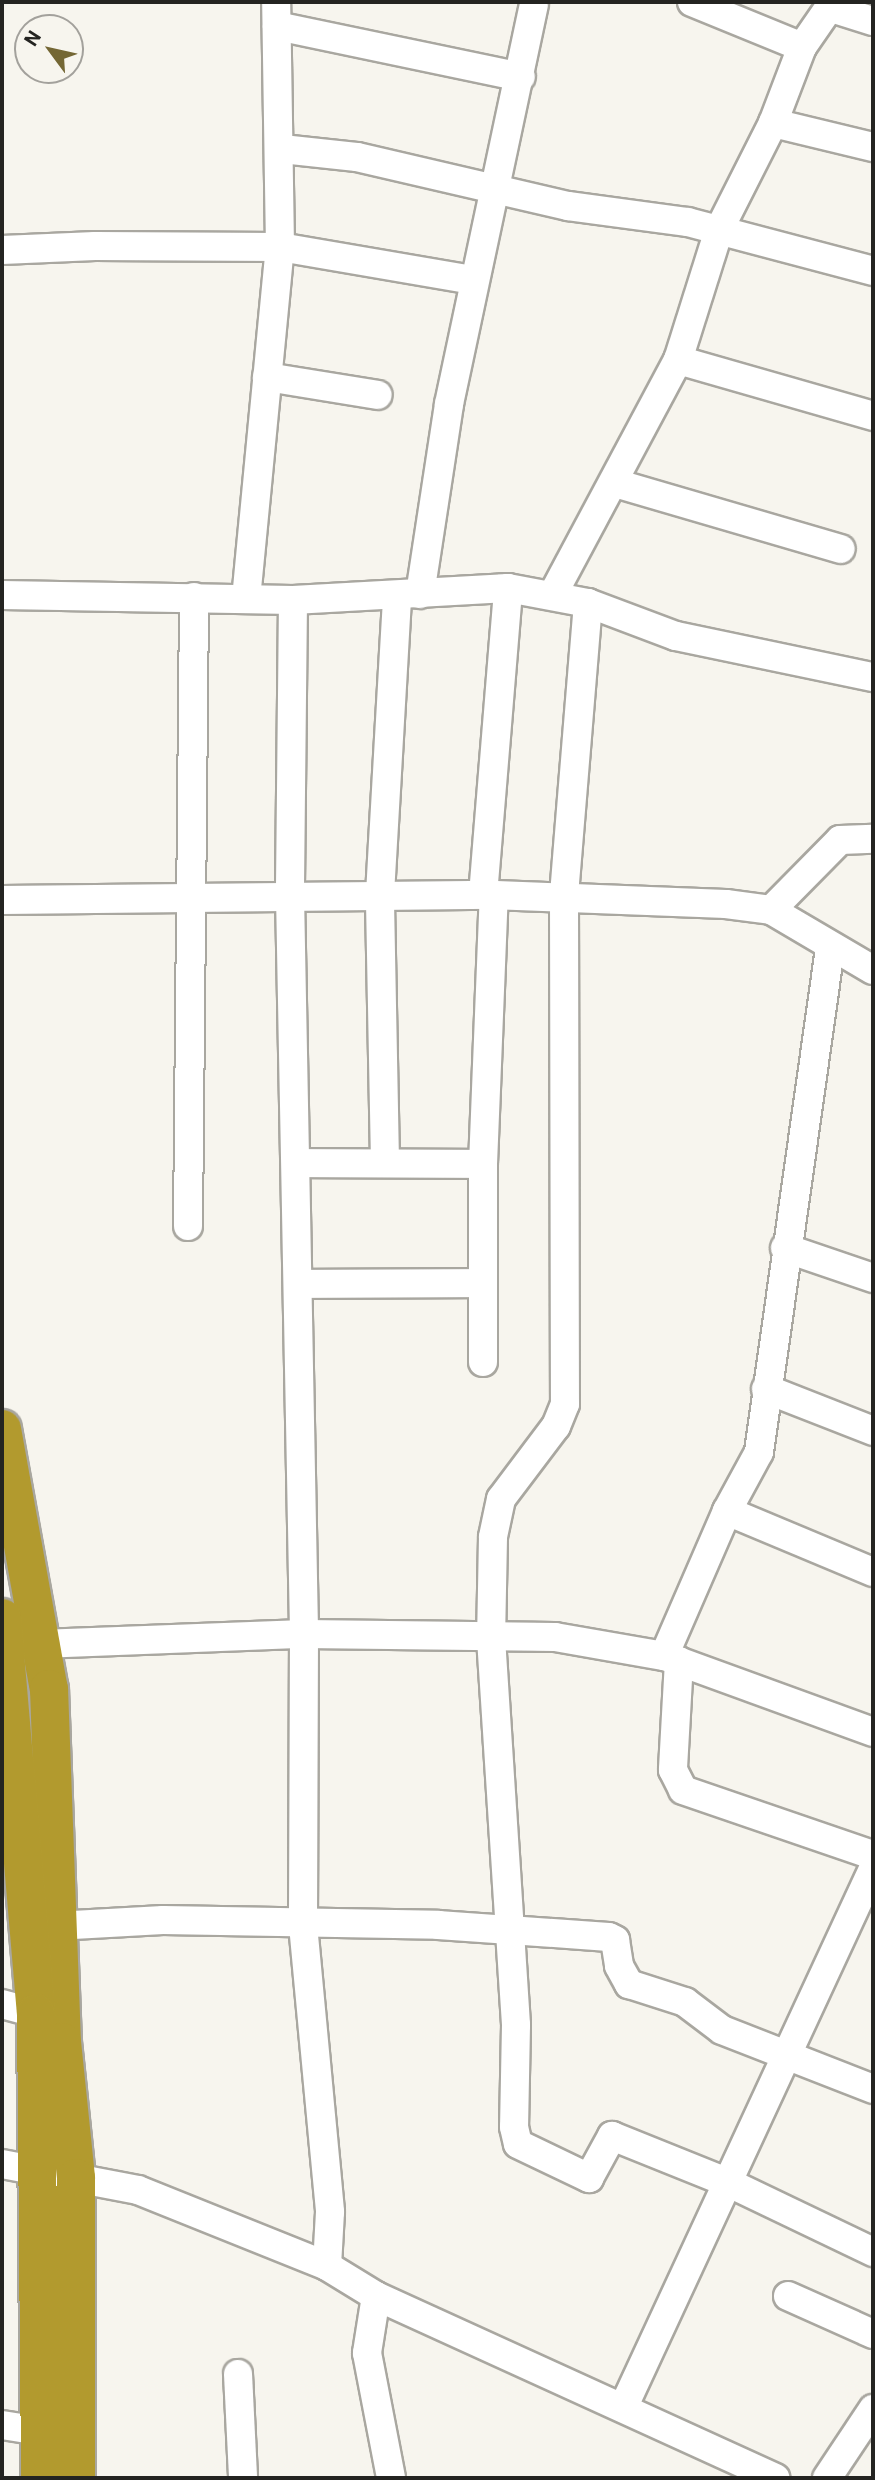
<!DOCTYPE html>
<style>
body{margin:0}
#map{position:relative;width:875px;height:2480px;overflow:hidden;background:#f7f5ee;font-family:Roboto,sans-serif}
div>[style]{position:absolute}
.roads{filter:drop-shadow(2px 0 #a9a7a0) drop-shadow(-2px 0 #a9a7a0) drop-shadow(0 2px #a9a7a0) drop-shadow(0 -2px #a9a7a0)}
.minor>*{height:28px;margin:-14px;padding:0 14px;transform-origin:14px;border-radius:14px;background:#fff}
.highway>*{height:38px;margin:-19px;padding:0 19px;transform-origin:19px;border-radius:19px;background:#b29a2e}
span{translate:-50% -50%;white-space:nowrap;text-align:center;line-height:1.15;-webkit-text-stroke:7px #f7f5ee;paint-order:stroke}
.frame{position:absolute;inset:0;border:4px solid #242421;pointer-events:none}
.north{position:absolute;left:14px;top:14px;width:70px;height:70px;box-sizing:border-box;background:#f7f5ee;border:2px solid #a3a19c;border-radius:50%;rotate:303deg;font-size:19px;font-weight:700;line-height:28px;text-align:center;color:#242421}
.north::after{content:'';display:block;margin:auto;width:24px;height:32px;background:#746734;clip-path:polygon(50% 0,100% 100%,50% 72%,0 100%)}
</style>
<div id="map">
<div class="roads">
<div class="minor">
<div style="left:692px;top:2px;width:119px;rotate:22.2deg"></div>
<div style="left:831px;top:8px;width:44px;rotate:17.2deg"></div>
<div style="left:277px;top:26px;width:249px;rotate:11.8deg"></div>
<div style="left:773px;top:123px;width:103px;rotate:13.5deg"></div>
<div style="left:282px;top:149px;width:75px;rotate:6.1deg"></div>
<div style="left:357px;top:157px;width:217px;rotate:13.1deg"></div>
<div style="left:568px;top:206px;width:121px;rotate:7.6deg"></div>
<div style="left:688px;top:222px;width:191px;rotate:14.8deg"></div>
<div style="left:2px;top:250px;width:93px;rotate:-2.5deg"></div>
<div style="left:95px;top:246px;width:185px;rotate:0.3deg"></div>
<div style="left:280px;top:247px;width:197px;rotate:9.7deg"></div>
<div style="left:678px;top:360px;width:203px;rotate:16deg"></div>
<div style="left:267px;top:377px;width:112px;rotate:9.2deg"></div>
<div style="left:615px;top:483px;width:235px;rotate:16.3deg"></div>
<div style="left:420px;top:594px;width:192px;rotate:-81.3deg"></div>
<div style="left:449px;top:404px;width:408px;rotate:-78deg"></div>
<div style="left:553px;top:594px;width:265px;rotate:-61.9deg"></div>
<div style="left:678px;top:360px;width:136px;rotate:-72.5deg"></div>
<div style="left:719px;top:230px;width:120px;rotate:-63.2deg"></div>
<div style="left:773px;top:123px;width:81px;rotate:-69.1deg"></div>
<div style="left:802px;top:47px;width:55px;rotate:-55.4deg"></div>
<div style="left:2px;top:595px;width:291px;rotate:1deg"></div>
<div style="left:293px;top:600px;width:215px;rotate:-3.2deg"></div>
<div style="left:508px;top:588px;width:81px;rotate:10.6deg"></div>
<div style="left:588px;top:603px;width:94px;rotate:20.6deg"></div>
<div style="left:676px;top:636px;width:201px;rotate:11.8deg"></div>
<div style="left:246px;top:599px;width:354px;rotate:-84.5deg"></div>
<div style="left:280px;top:247px;width:245px;rotate:-90.9deg"></div>
<div style="left:293px;top:600px;width:295px;rotate:90.6deg"></div>
<div style="left:290px;top:895px;width:739px;rotate:88.91deg"></div>
<div style="left:304px;top:1634px;width:291px;rotate:90.2deg"></div>
<div style="left:303px;top:1925px;width:288px;rotate:84.6deg"></div>
<div style="left:330px;top:2212px;width:54px;rotate:93.2deg"></div>
<div style="left:588px;top:603px;width:296px;rotate:94.7deg"></div>
<div style="left:564px;top:898px;width:506px;rotate:89.89deg"></div>
<div style="left:565px;top:1404px;width:24px;rotate:112deg"></div>
<div style="left:556px;top:1426px;width:91px;rotate:127deg"></div>
<div style="left:501px;top:1499px;width:39px;rotate:102deg"></div>
<div style="left:493px;top:1537px;width:101px;rotate:91.1deg"></div>
<div style="left:491px;top:1638px;width:388px;rotate:86.3deg"></div>
<div style="left:516px;top:2025px;width:102px;rotate:91.1deg"></div>
<div style="left:514px;top:2127px;width:17px;rotate:77deg"></div>
<div style="left:518px;top:2144px;width:79px;rotate:25.6deg"></div>
<div style="left:589px;top:2178px;width:48px;rotate:-61.3deg"></div>
<div style="left:612px;top:2136px;width:126px;rotate:21.9deg"></div>
<div style="left:729px;top:2183px;width:160px;rotate:25.6deg"></div>
<div style="left:483px;top:895px;width:308px;rotate:-85.3deg"></div>
<div style="left:2px;top:900px;width:492px;rotate:-0.6deg"></div>
<div style="left:494px;top:895px;width:232px;rotate:2.2deg"></div>
<div style="left:726px;top:904px;width:45px;rotate:7.6deg"></div>
<div style="left:771px;top:910px;width:118px;rotate:30.5deg"></div>
<div style="left:771px;top:910px;width:98px;rotate:-45.4deg"></div>
<div style="left:840px;top:840px;width:33px;rotate:-2deg"></div>
<div style="left:385px;top:1162px;width:268px;rotate:-91.1deg"></div>
<div style="left:380px;top:894px;width:297px;rotate:-86.7deg"></div>
<div style="left:296px;top:1163px;width:187px;rotate:0.3deg"></div>
<div style="left:188px;top:1226px;width:629px;rotate:-89.45deg"></div>
<div style="left:785px;top:1248px;width:93px;rotate:18.8deg"></div>
<div style="left:298px;top:1284px;width:185px;rotate:-0.3deg"></div>
<div style="left:483px;top:1362px;width:198px;rotate:-90deg"></div>
<div style="left:483px;top:1164px;width:269px;rotate:-87.7deg"></div>
<div style="left:766px;top:1389px;width:115px;rotate:21.4deg"></div>
<div style="left:727px;top:1511px;width:158px;rotate:22.7deg"></div>
<div style="left:40px;top:1644px;width:264px;rotate:-2.2deg"></div>
<div style="left:304px;top:1634px;width:251px;rotate:0.7deg"></div>
<div style="left:555px;top:1637px;width:111px;rotate:9.9deg"></div>
<div style="left:664px;top:1656px;width:222px;rotate:20deg"></div>
<div style="left:664px;top:1656px;width:158px;rotate:-66.5deg"></div>
<div style="left:727px;top:1511px;width:67px;rotate:-61.5deg"></div>
<div style="left:759px;top:1452px;width:508px;rotate:-81.97deg"></div>
<div style="left:679px;top:1661px;width:109px;rotate:93.2deg"></div>
<div style="left:673px;top:1770px;width:22px;rotate:63deg"></div>
<div style="left:683px;top:1790px;width:201px;rotate:18.9deg"></div>
<div style="left:55px;top:1926px;width:108px;rotate:-3.2deg"></div>
<div style="left:163px;top:1920px;width:275px;rotate:1deg"></div>
<div style="left:438px;top:1925px;width:171px;rotate:4deg"></div>
<div style="left:609px;top:1937px;width:7px;rotate:27deg"></div>
<div style="left:615px;top:1940px;width:26px;rotate:81deg"></div>
<div style="left:619px;top:1966px;width:21px;rotate:61deg"></div>
<div style="left:629px;top:1984px;width:59px;rotate:17.8deg"></div>
<div style="left:685px;top:2002px;width:46px;rotate:37.1deg"></div>
<div style="left:722px;top:2030px;width:162px;rotate:21.3deg"></div>
<div style="left:2px;top:2004px;width:35px;rotate:15deg"></div>
<div style="left:2px;top:2164px;width:138px;rotate:10.8deg"></div>
<div style="left:138px;top:2190px;width:204px;rotate:21.9deg"></div>
<div style="left:327px;top:2266px;width:57px;rotate:31.5deg"></div>
<div style="left:376px;top:2296px;width:439px;rotate:24.5deg"></div>
<div style="left:376px;top:2296px;width:58px;rotate:99deg"></div>
<div style="left:367px;top:2353px;width:127px;rotate:79.1deg"></div>
<div style="left:788px;top:2296px;width:93px;rotate:24.1deg"></div>
<div style="left:238px;top:2374px;width:104px;rotate:87.2deg"></div>
<div style="left:623px;top:2408px;width:594px;rotate:-65.12deg"></div>
<div style="left:2px;top:2425px;width:38px;rotate:9deg"></div>
<div style="left:827px;top:2478px;width:83px;rotate:-56.3deg"></div>
</div>
<div class="highway">
<div style="left:2px;top:1429px;width:264px;rotate:79.8deg"></div>
<div style="left:49px;top:1689px;width:353px;rotate:87.9deg"></div>
<div style="left:62px;top:2042px;width:137px;rotate:84.1deg"></div>
<div style="left:76px;top:2178px;width:300px;rotate:90deg"></div>
<div style="left:2px;top:1618px;width:396px;rotate:85.1deg"></div>
<div style="left:36px;top:2013px;width:465px;rotate:89.5deg"></div>
</div>
</div>
<div class="frame"></div>
<div class="north">N</div>
</div>
